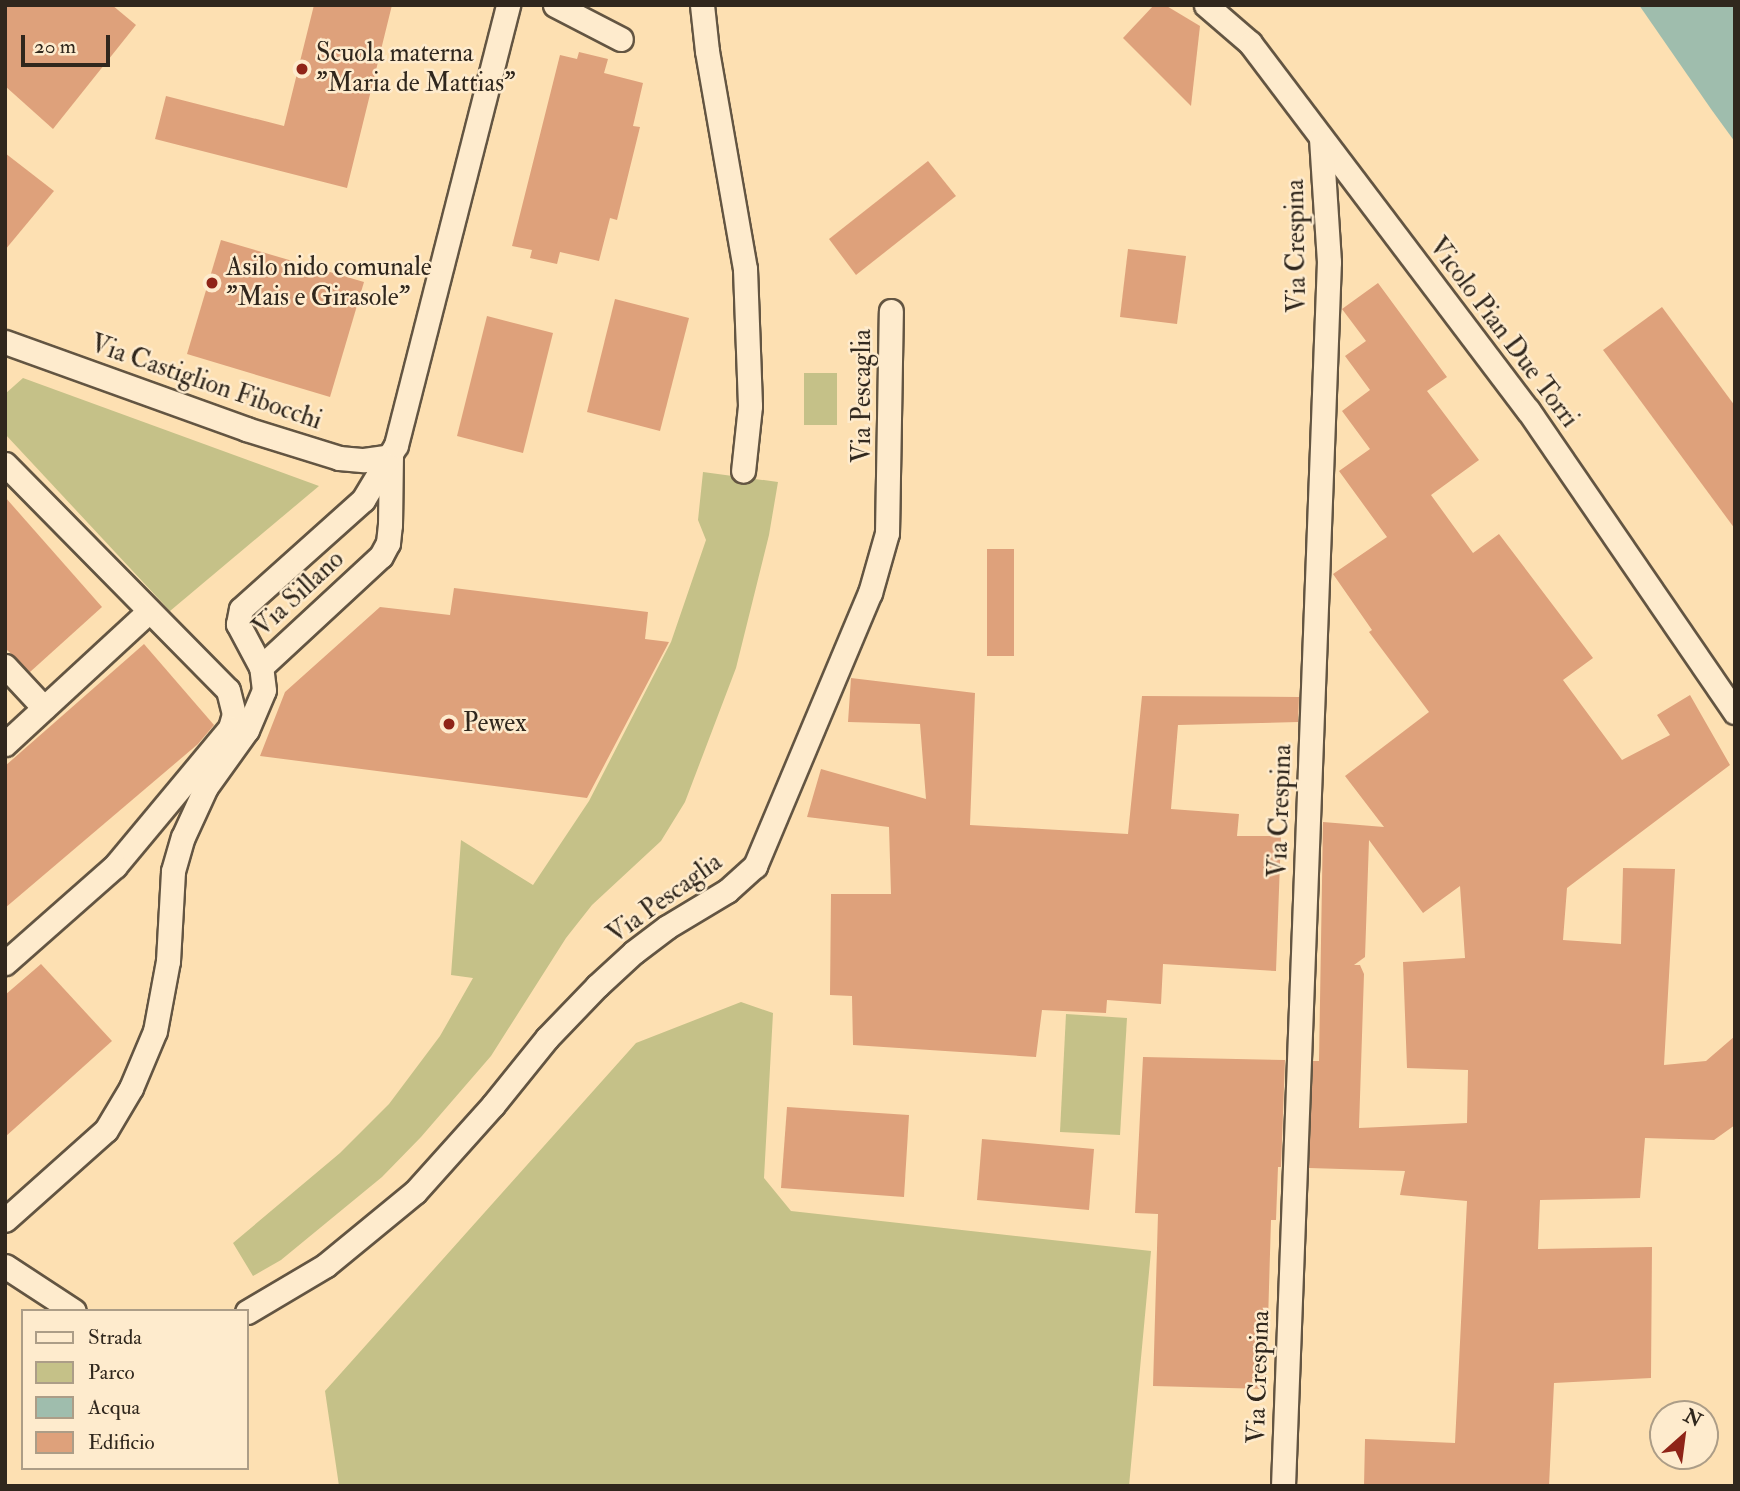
<!DOCTYPE html>
<style>
body{margin:0}
#map{position:relative;width:1740px;height:1491px;overflow:hidden;background:#fde0b2;font-family:"IM FELL Double Pica",serif}
div>[style]{position:absolute}
.green>*{inset:0;background:#c5c188}
.water>*{inset:0;background:#9fbdad}
.building>*{inset:0;background:#dea17b}
.roads{filter:drop-shadow(2px 0 #635542) drop-shadow(-2px 0 #635542) drop-shadow(0 2px #635542) drop-shadow(0 -2px #635542)}
.street>*{height:23px;margin:-11.5px;padding:0 11.5px;transform-origin:11.5px;border-radius:11.5px;background:#feebcd}
.dots>*{width:19px;height:19px;translate:-50% -50%;box-sizing:border-box;border:4px solid #feebcd;border-radius:50%}
span{translate:-50% -50%;white-space:nowrap;text-align:center;line-height:1.15;-webkit-text-stroke:5px #feebcd;paint-order:stroke}
.poi-label{font-size:26px;color:#30271d}
.left{translate:0 -50%;text-align:left}
.street-label{font-size:26px;color:#30271d}
.frame{position:absolute;inset:0;border:7px solid #30271d;pointer-events:none}
.legend{position:absolute;left:21px;top:1309px;width:228px;height:161px;box-sizing:border-box;background:#feebcd;border:2px solid #ac9d87;margin:0;padding:9px 12px;list-style:none;font-size:21px;color:#30271d}
.legend li{display:flex;align-items:center;gap:14px;height:35px}
.legend b{width:35px;border:2px solid #ac9d87}
.north{position:absolute;left:1649px;top:1400px;width:70px;height:70px;box-sizing:border-box;background:#feebcd;border:2px solid #ac9d87;border-radius:50%;rotate:28deg;font-size:19px;font-weight:700;line-height:28px;text-align:center;color:#30271d}
.north::after{content:'';display:block;margin:auto;width:24px;height:32px;background:#8f2418;clip-path:polygon(50% 0,100% 100%,50% 72%,0 100%)}
.scale{position:absolute;left:21px;top:35px;width:89px;height:32px;box-sizing:border-box;border:4px solid #30271d;border-top:0;padding-left:9px;font-size:21px;line-height:24px;white-space:nowrap;color:#30271d;-webkit-text-stroke:5px #feebcd;paint-order:stroke}
</style>
<div id="map">
<div class="green">
<div style="clip-path:polygon(804px 373px,837px 373px,837px 425px,804px 425px)"></div>
<div style="clip-path:polygon(23px 378px,319px 486px,170px 611px,5px 434px,5px 394px)"></div>
<div style="clip-path:polygon(703px 472px,778px 482px,769px 535px,736px 668px,685px 802px,661px 841px,592px 905px,566px 938px,491px 1056px,421px 1137px,382px 1177px,281px 1260px,253px 1276px,233px 1243px,340px 1153px,389px 1104px,440px 1036px,473px 978px,451px 975px,461px 840px,533px 885px,589px 801px,671px 642px,706px 540px,698px 520px)"></div>
<div style="clip-path:polygon(741px 1002px,773px 1013px,764px 1178px,791px 1211px,1151px 1251px,1129px 1486px,339px 1486px,325px 1391px,636px 1043px)"></div>
<div style="clip-path:polygon(1066px 1014px,1127px 1018px,1120px 1135px,1060px 1132px)"></div>
</div>
<div class="water">
<div style="clip-path:polygon(1639px 5px,1735px 5px,1735px 142px,1711px 109px)"></div>
</div>
<div class="building">
<div style="clip-path:polygon(5px 5px,112px 5px,136px 25px,53px 129px,5px 86px)"></div>
<div style="clip-path:polygon(314px 5px,392px 5px,347px 188px,155px 139px,166px 96px,284px 126px)"></div>
<div style="clip-path:polygon(1154px 5px,1165px 5px,1200px 26px,1191px 106px,1123px 38px)"></div>
<div style="clip-path:polygon(579px 52px,608px 59px,604px 73px,643px 83px,633px 126px,640px 127px,617px 220px,610px 218px,599px 261px,560px 252px,557px 264px,530px 258px,532px 250px,512px 246px,560px 55px,577px 59px)"></div>
<div style="clip-path:polygon(5px 153px,54px 191px,5px 250px)"></div>
<div style="clip-path:polygon(928px 161px,956px 196px,856px 275px,829px 239px)"></div>
<div style="clip-path:polygon(221px 240px,364px 282px,330px 397px,187px 354px)"></div>
<div style="clip-path:polygon(1128px 249px,1186px 256px,1177px 324px,1120px 317px)"></div>
<div style="clip-path:polygon(evenodd,1378px 283px,1447px 377px,1427px 391px,1479px 460px,1431px 495px,1473px 553px,1499px 534px,1593px 658px,1563px 680px,1622px 760px,1670px 735px,1657px 715px,1690px 695px,1730px 765px,1567px 888px,1563px 940px,1621px 944px,1623px 868px,1675px 869px,1664px 1065px,1706px 1061px,1735px 1036px,1735px 1125px,1714px 1140px,1645px 1138px,1640px 1198px,1540px 1200px,1538px 1249px,1652px 1247px,1651px 1378px,1554px 1383px,1549px 1486px,1364px 1486px,1365px 1439px,1455px 1443px,1467px 1201px,1400px 1195px,1405px 1171px,1309px 1168px,1313px 1061px,1319px 1061px,1323px 822px,1384px 827px,1345px 776px,1429px 712px,1369px 632px,1372px 630px,1333px 574px,1387px 537px,1339px 471px,1370px 449px,1342px 411px,1370px 390px,1345px 356px,1366px 341px,1342px 309px,1378px 283px,1369px 840px,1423px 913px,1460px 886px,1465px 958px,1403px 962px,1407px 1068px,1468px 1070px,1467px 1123px,1359px 1128px,1364px 974px,1360px 965px,1354px 965px,1365px 957px,1369px 840px)"></div>
<div style="clip-path:polygon(615px 299px,689px 318px,660px 431px,587px 412px)"></div>
<div style="clip-path:polygon(1662px 307px,1735px 406px,1735px 529px,1603px 350px)"></div>
<div style="clip-path:polygon(487px 316px,553px 333px,523px 453px,457px 436px)"></div>
<div style="clip-path:polygon(5px 497px,102px 607px,30px 672px,5px 648px)"></div>
<div style="clip-path:polygon(987px 549px,1014px 549px,1014px 656px,987px 656px)"></div>
<div style="clip-path:polygon(454px 588px,648px 612px,645px 639px,669px 642px,587px 798px,260px 756px,285px 692px,380px 607px,450px 615px)"></div>
<div style="clip-path:polygon(144px 644px,214px 725px,198px 744px,5px 908px,5px 766px)"></div>
<div style="clip-path:polygon(851px 678px,975px 693px,970px 825px,1128px 834px,1142px 696px,1299px 697px,1298px 722px,1178px 725px,1171px 809px,1239px 814px,1237px 836px,1281px 836px,1276px 971px,1163px 964px,1161px 1004px,1107px 1000px,1106px 1013px,1042px 1010px,1036px 1057px,853px 1045px,852px 996px,830px 995px,831px 894px,891px 894px,889px 827px,807px 817px,821px 769px,926px 799px,920px 724px,848px 722px)"></div>
<div style="clip-path:polygon(41px 964px,112px 1041px,5px 1137px,5px 995px)"></div>
<div style="clip-path:polygon(1143px 1057px,1285px 1060px,1281px 1167px,1278px 1167px,1276px 1220px,1271px 1220px,1266px 1389px,1153px 1386px,1158px 1214px,1135px 1213px)"></div>
<div style="clip-path:polygon(787px 1107px,909px 1115px,904px 1197px,781px 1188px)"></div>
<div style="clip-path:polygon(982px 1139px,1094px 1149px,1089px 1210px,977px 1200px)"></div>
</div>
<div class="roads">
<div class="street">
<div style="left:555px;top:5px;width:74px;rotate:27.3deg"></div>
<div style="left:702px;top:5px;width:46px;rotate:83.8deg"></div>
<div style="left:707px;top:51px;width:221px;rotate:80.1deg"></div>
<div style="left:745px;top:269px;width:137px;rotate:87.9deg"></div>
<div style="left:750px;top:406px;width:65px;rotate:96.1deg"></div>
<div style="left:1206px;top:5px;width:58px;rotate:40.8deg"></div>
<div style="left:1250px;top:43px;width:460px;rotate:52.9deg"></div>
<div style="left:1528px;top:410px;width:366px;rotate:55.6deg"></div>
<div style="left:5px;top:342px;width:256px;rotate:19.8deg"></div>
<div style="left:246px;top:429px;width:97px;rotate:17.3deg"></div>
<div style="left:339px;top:458px;width:25px;rotate:5deg"></div>
<div style="left:364px;top:460px;width:27px;rotate:-8deg"></div>
<div style="left:5px;top:464px;width:317px;rotate:45.4deg"></div>
<div style="left:228px;top:690px;width:25px;rotate:76deg"></div>
<div style="left:234px;top:714px;width:15px;rotate:106deg"></div>
<div style="left:230px;top:728px;width:180px;rotate:129.8deg"></div>
<div style="left:115px;top:866px;width:147px;rotate:138.6deg"></div>
<div style="left:5px;top:666px;width:57px;rotate:47.1deg"></div>
<div style="left:261px;top:667px;width:163px;rotate:-42.8deg"></div>
<div style="left:381px;top:556px;width:15px;rotate:-62deg"></div>
<div style="left:388px;top:543px;width:18px;rotate:-84deg"></div>
<div style="left:390px;top:525px;width:69px;rotate:-89.2deg"></div>
<div style="left:5px;top:744px;width:196px;rotate:-42.7deg"></div>
<div style="left:5px;top:1220px;width:135px;rotate:-41.7deg"></div>
<div style="left:106px;top:1130px;width:49px;rotate:-59.2deg"></div>
<div style="left:131px;top:1088px;width:62px;rotate:-67.2deg"></div>
<div style="left:155px;top:1031px;width:71px;rotate:-79.5deg"></div>
<div style="left:168px;top:961px;width:90px;rotate:-86.8deg"></div>
<div style="left:173px;top:871px;width:35px;rotate:-74deg"></div>
<div style="left:183px;top:837px;width:55px;rotate:-65.3deg"></div>
<div style="left:206px;top:787px;width:70px;rotate:-54.3deg"></div>
<div style="left:247px;top:730px;width:43px;rotate:-67deg"></div>
<div style="left:264px;top:690px;width:23px;rotate:-97deg"></div>
<div style="left:261px;top:667px;width:49px;rotate:-118.1deg"></div>
<div style="left:238px;top:624px;width:15px;rotate:-79deg"></div>
<div style="left:241px;top:609px;width:164px;rotate:-41.8deg"></div>
<div style="left:363px;top:500px;width:64px;rotate:-59deg"></div>
<div style="left:396px;top:445px;width:454px;rotate:-75.7deg"></div>
<div style="left:5px;top:1266px;width:82px;rotate:33.1deg"></div>
<div style="left:247px;top:1312px;width:92px;rotate:-30.7deg"></div>
<div style="left:326px;top:1265px;width:115px;rotate:-39.4deg"></div>
<div style="left:415px;top:1192px;width:117px;rotate:-48.1deg"></div>
<div style="left:493px;top:1105px;width:86px;rotate:-51.1deg"></div>
<div style="left:547px;top:1038px;width:72px;rotate:-46.1deg"></div>
<div style="left:597px;top:986px;width:50px;rotate:-42.6deg"></div>
<div style="left:634px;top:952px;width:41px;rotate:-37.1deg"></div>
<div style="left:667px;top:927px;width:70px;rotate:-31deg"></div>
<div style="left:727px;top:891px;width:38px;rotate:-42deg"></div>
<div style="left:755px;top:866px;width:296px;rotate:-67.2deg"></div>
<div style="left:870px;top:593px;width:62px;rotate:-74.2deg"></div>
<div style="left:887px;top:533px;width:222px;rotate:-89deg"></div>
<div style="left:1283px;top:1486px;width:1225px;rotate:-87.85deg"></div>
<div style="left:1329px;top:262px;width:124px;rotate:-93.7deg"></div>
</div>
</div>
<div class="dots">
<div style="left:302px;top:69px;background:#8f2418"></div>
<div style="left:212px;top:283px;background:#8f2418"></div>
<div style="left:449px;top:724px;background:#8f2418"></div>
</div>
<div class="poi-label">
<span class="left" style="left:316px;top:69px">Scuola materna<br>"Maria de Mattias"</span>
<span class="left" style="left:226px;top:283px">Asilo nido comunale<br>"Mais e Girasole"</span>
<span class="left" style="left:463px;top:724px">Pewex</span>
</div>
<div class="street-label">
<span style="left:1297px;top:246px;rotate:-91deg">Via Crespina</span>
<span style="left:1503px;top:333px;rotate:53deg">Vicolo Pian Due Torri</span>
<span style="left:206px;top:383px;rotate:19deg">Via Castiglion Fibocchi</span>
<span style="left:863px;top:396px;rotate:-90deg">Via Pescaglia</span>
<span style="left:299px;top:594px;rotate:-43deg">Via Sillano</span>
<span style="left:1281px;top:811px;rotate:-88deg">Via Crespina</span>
<span style="left:665px;top:899px;rotate:-36deg">Via Pescaglia</span>
<span style="left:1259px;top:1377px;rotate:-88deg">Via Crespina</span>
</div>
<div class="frame"></div>
<ul class="legend">
<li><b style="height:9px;background:#feebcd"></b>Strada</li>
<li><b style="height:19px;background:#c5c188"></b>Parco</li>
<li><b style="height:19px;background:#9fbdad"></b>Acqua</li>
<li><b style="height:19px;background:#dea17b"></b>Edificio</li>
</ul>
<div class="north">N</div>
<div class="scale">20 m</div>
</div>
